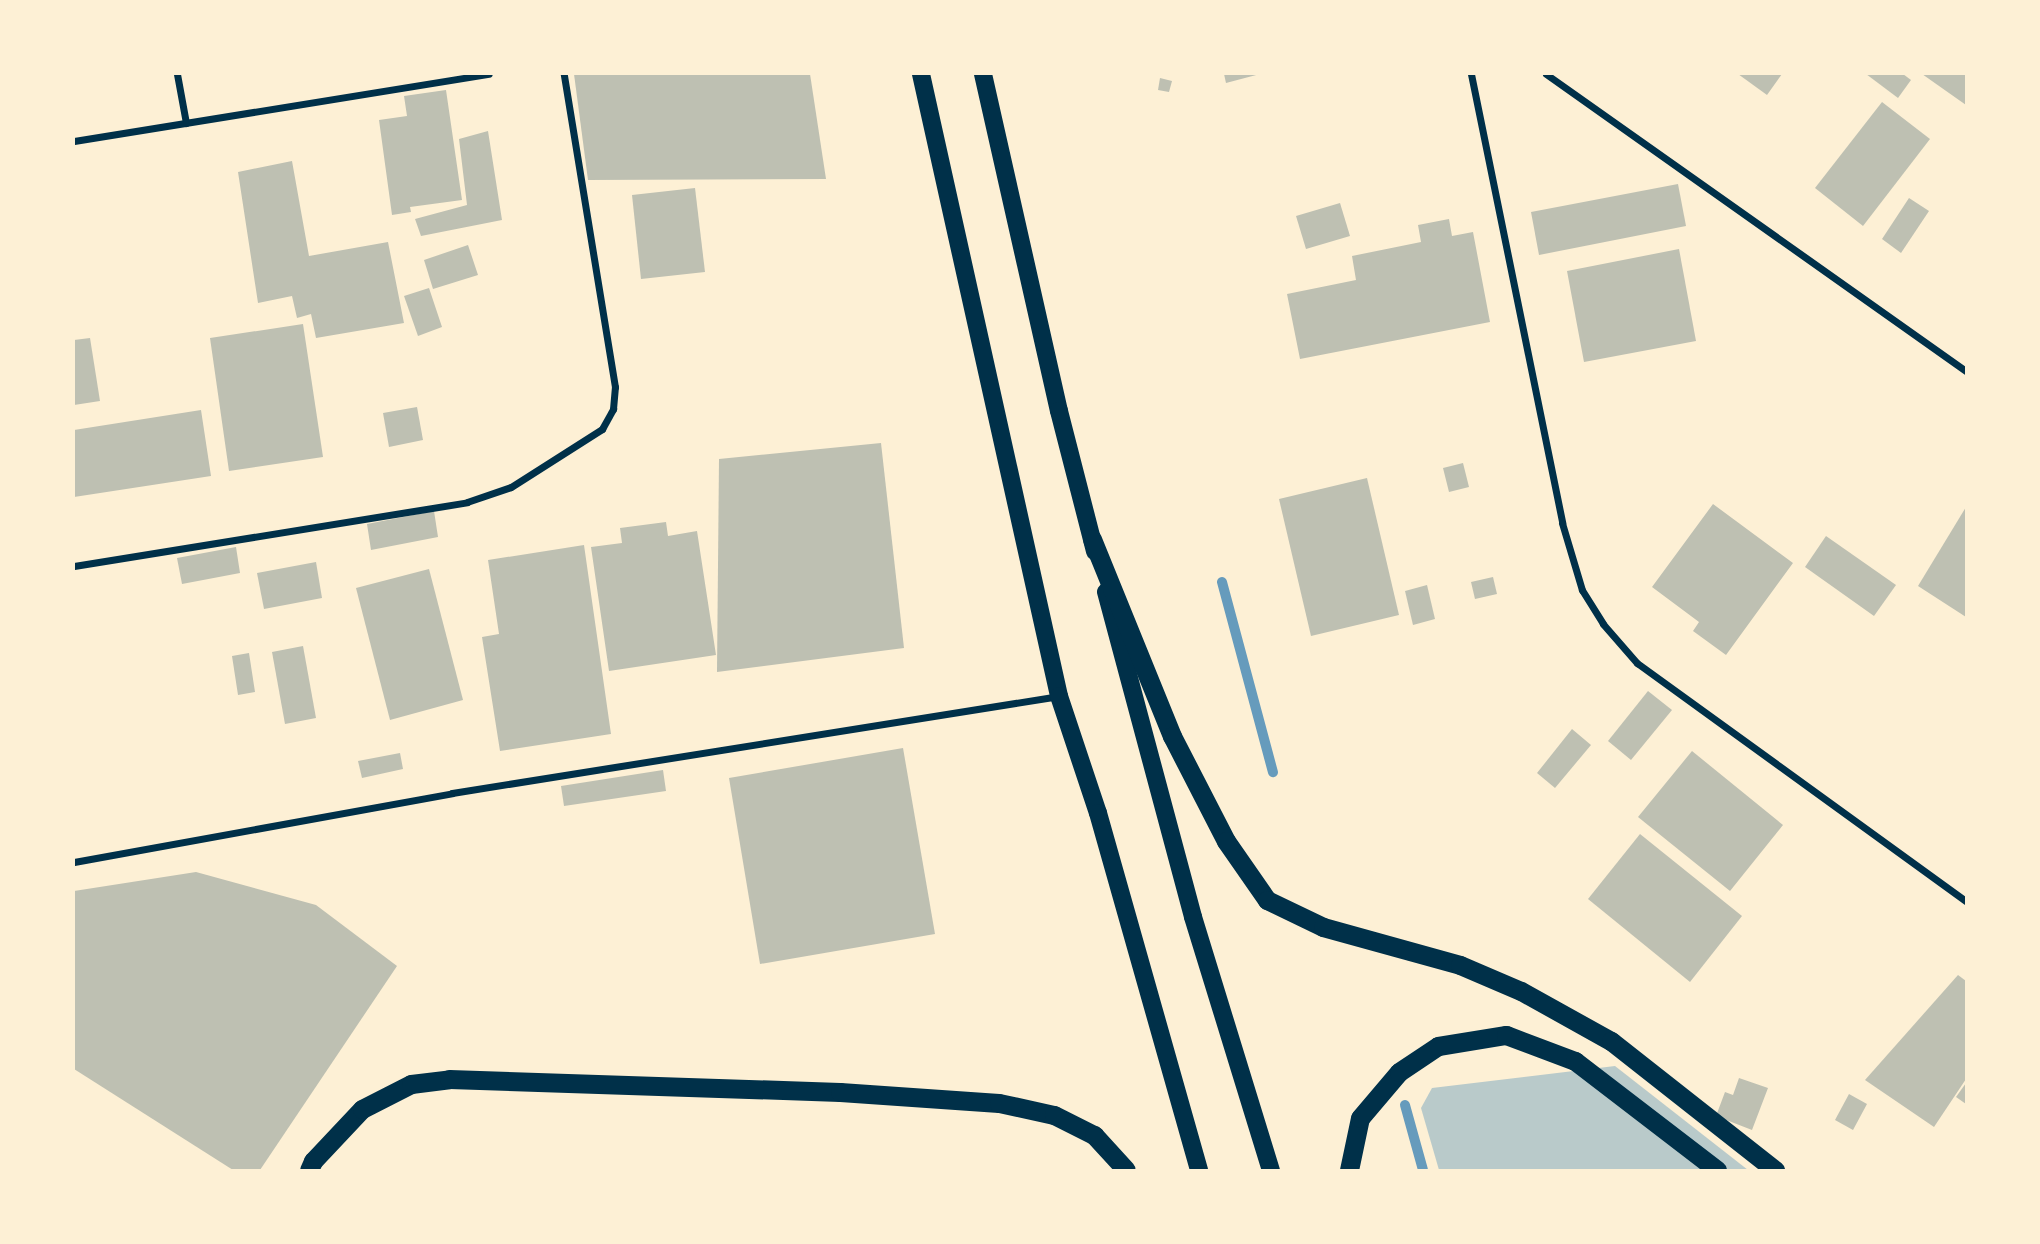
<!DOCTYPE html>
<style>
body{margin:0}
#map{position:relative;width:2040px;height:1244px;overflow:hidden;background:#fdf0d5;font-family:"Source Sans 3",sans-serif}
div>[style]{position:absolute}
.green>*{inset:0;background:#b9caca}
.stream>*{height:10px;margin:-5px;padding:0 5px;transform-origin:5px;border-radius:5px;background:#669bbc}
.building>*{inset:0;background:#bec0b2}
.minor>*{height:7px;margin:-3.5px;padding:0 3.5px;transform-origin:3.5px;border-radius:3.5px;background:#003049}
.primary>*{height:18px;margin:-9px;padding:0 9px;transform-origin:9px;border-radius:9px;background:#003049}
.trunk>*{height:19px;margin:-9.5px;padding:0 9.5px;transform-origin:9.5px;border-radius:9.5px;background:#003049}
span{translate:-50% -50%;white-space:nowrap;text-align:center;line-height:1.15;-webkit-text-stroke:5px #fdf0d5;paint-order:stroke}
.frame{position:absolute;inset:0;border:75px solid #fdf0d5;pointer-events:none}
</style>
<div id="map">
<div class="green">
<div style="clip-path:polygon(1615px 1066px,1748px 1170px,1439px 1170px,1421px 1108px,1432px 1088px)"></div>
</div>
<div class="stream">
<div style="left:1222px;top:582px;width:197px;rotate:75deg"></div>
<div style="left:1405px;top:1105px;width:67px;rotate:74.5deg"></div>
</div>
<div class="building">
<div style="clip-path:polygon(574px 74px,810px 74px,826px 179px,588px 180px)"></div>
<div style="clip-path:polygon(1224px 74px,1260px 74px,1226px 83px)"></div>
<div style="clip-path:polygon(1738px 74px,1782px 74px,1767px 95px)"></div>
<div style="clip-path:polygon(1866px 74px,1903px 74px,1911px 80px,1898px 98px)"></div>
<div style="clip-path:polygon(1922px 74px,1966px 74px,1966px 105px)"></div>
<div style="clip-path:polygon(1160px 78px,1172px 81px,1169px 92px,1158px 90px)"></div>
<div style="clip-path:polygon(446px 90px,462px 200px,410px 207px,411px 212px,392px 215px,379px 120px,407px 116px,404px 96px)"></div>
<div style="clip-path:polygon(1882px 102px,1930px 139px,1863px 226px,1815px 188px)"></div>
<div style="clip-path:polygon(488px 131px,502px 220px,421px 236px,415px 219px,467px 205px,459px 139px)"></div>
<div style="clip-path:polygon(292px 161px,309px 256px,388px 242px,404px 323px,316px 338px,311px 314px,297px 318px,292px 296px,258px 303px,238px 172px)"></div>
<div style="clip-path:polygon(1678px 184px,1686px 226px,1539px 255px,1531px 212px)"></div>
<div style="clip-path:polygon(695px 188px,705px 272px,641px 279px,632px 195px)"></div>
<div style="clip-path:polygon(1909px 198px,1929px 211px,1901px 253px,1882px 239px)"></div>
<div style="clip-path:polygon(1340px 203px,1350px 236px,1306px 249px,1296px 216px)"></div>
<div style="clip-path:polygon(1449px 219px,1452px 236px,1473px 232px,1490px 322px,1300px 359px,1287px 294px,1356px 280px,1352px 256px,1421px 242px,1418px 225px)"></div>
<div style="clip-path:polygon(468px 245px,478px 275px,433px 289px,424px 260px)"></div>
<div style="clip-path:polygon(1679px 249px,1696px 341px,1584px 362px,1567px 271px)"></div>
<div style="clip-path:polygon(429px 288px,442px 327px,418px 336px,404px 296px)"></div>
<div style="clip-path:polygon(303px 324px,323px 457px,229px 471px,210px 338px)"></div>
<div style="clip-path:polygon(90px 338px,100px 401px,74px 405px,74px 340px)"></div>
<div style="clip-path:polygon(417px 407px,423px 440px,389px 447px,383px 413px)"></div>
<div style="clip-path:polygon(201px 410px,211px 476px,74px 497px,74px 430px)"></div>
<div style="clip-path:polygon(881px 443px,904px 648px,717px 672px,719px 459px)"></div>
<div style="clip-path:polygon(1463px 463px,1469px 487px,1449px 492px,1443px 468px)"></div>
<div style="clip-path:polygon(1367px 478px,1399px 615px,1311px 636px,1279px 499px)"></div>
<div style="clip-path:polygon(1713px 504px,1793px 563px,1726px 655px,1693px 631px,1699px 622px,1652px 587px)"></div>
<div style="clip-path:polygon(1966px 507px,1966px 617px,1918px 586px)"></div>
<div style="clip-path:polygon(434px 511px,438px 537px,371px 550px,367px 524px)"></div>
<div style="clip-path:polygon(666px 522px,668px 536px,697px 531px,716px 655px,609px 671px,591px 547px,622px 543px,620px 528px)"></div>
<div style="clip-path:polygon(1826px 536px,1896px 585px,1874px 616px,1805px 567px)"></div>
<div style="clip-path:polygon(584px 545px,611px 734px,500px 751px,482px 637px,499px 634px,488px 560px)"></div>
<div style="clip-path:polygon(236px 547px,240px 573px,182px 584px,177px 558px)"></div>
<div style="clip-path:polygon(316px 562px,322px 598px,264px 609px,257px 573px)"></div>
<div style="clip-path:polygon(429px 569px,463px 700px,390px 720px,356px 588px)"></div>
<div style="clip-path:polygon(1493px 577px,1497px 594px,1475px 599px,1471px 582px)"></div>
<div style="clip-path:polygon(1427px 585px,1435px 619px,1413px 625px,1405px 591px)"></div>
<div style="clip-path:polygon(303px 646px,316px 718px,285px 724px,272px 652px)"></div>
<div style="clip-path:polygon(249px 653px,255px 692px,238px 695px,232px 656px)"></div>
<div style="clip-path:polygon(1648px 691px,1672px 710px,1631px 760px,1608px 741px)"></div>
<div style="clip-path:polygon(1572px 729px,1591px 745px,1555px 788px,1537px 773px)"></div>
<div style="clip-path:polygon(903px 748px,935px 934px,760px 964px,729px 778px)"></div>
<div style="clip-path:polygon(1692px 751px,1783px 825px,1730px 891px,1638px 817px)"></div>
<div style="clip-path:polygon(400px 753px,403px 769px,362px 778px,358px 761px)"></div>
<div style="clip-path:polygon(663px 770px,666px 791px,564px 806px,561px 786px)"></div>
<div style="clip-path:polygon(1640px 834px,1742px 916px,1690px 982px,1588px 899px)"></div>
<div style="clip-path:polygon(196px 872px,316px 905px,397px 966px,260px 1170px,233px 1170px,74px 1069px,74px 891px)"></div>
<div style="clip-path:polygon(1958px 975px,1966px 981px,1966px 1079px,1934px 1127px,1865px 1080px)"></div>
<div style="clip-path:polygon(1739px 1078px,1768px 1088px,1752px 1130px,1716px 1116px,1725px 1092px,1733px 1095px)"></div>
<div style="clip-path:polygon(1966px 1083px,1966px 1104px,1956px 1097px)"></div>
<div style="clip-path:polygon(1849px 1094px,1867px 1104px,1853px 1130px,1835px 1120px)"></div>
</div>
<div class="minor">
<div style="left:177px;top:74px;width:50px;rotate:79.6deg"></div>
<div style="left:1471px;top:74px;width:458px;rotate:78.5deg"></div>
<div style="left:1562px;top:523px;width:70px;rotate:73.4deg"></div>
<div style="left:1582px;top:590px;width:40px;rotate:58deg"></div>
<div style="left:1603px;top:624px;width:52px;rotate:48.9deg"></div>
<div style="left:1637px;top:663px;width:406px;rotate:35.9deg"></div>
<div style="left:1546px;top:74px;width:514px;rotate:35.27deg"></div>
<div style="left:74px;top:141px;width:420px;rotate:-9.2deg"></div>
<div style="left:74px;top:566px;width:398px;rotate:-9.2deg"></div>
<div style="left:467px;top:502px;width:46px;rotate:-18.8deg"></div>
<div style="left:511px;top:487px;width:108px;rotate:-32.5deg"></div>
<div style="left:602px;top:429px;width:23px;rotate:-61deg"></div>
<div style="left:613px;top:409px;width:22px;rotate:-85deg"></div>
<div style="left:615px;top:387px;width:317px;rotate:-99.3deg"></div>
<div style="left:74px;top:862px;width:384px;rotate:-10.3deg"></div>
<div style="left:452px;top:793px;width:615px;rotate:-9.08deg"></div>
</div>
<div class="primary">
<div style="left:921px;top:74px;width:637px;rotate:77.49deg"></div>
<div style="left:1059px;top:696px;width:123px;rotate:71.6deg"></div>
<div style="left:1098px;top:813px;width:371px;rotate:74.2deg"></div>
<div style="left:983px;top:74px;width:345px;rotate:77.3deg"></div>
<div style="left:1059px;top:411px;width:145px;rotate:75.6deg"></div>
<div style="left:1106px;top:592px;width:336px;rotate:75deg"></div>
<div style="left:1193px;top:917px;width:265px;rotate:72.9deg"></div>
</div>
<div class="trunk">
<div style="left:1092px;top:539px;width:213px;rotate:67.9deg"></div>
<div style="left:1172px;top:736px;width:118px;rotate:62.8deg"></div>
<div style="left:1226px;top:841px;width:72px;rotate:55.2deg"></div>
<div style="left:1267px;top:900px;width:62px;rotate:25.7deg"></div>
<div style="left:1323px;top:927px;width:142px;rotate:15.5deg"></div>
<div style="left:1460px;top:965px;width:66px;rotate:23.1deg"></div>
<div style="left:1521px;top:991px;width:103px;rotate:29.1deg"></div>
<div style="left:1611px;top:1041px;width:209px;rotate:38.2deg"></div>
<div style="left:309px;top:1170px;width:10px;rotate:-66deg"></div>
<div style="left:313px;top:1161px;width:71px;rotate:-46.7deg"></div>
<div style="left:362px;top:1109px;width:55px;rotate:-27deg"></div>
<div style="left:411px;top:1084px;width:38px;rotate:-7deg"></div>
<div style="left:449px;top:1079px;width:391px;rotate:1.9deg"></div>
<div style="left:840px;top:1092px;width:159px;rotate:4deg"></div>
<div style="left:999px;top:1103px;width:56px;rotate:12.3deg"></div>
<div style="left:1054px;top:1115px;width:45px;rotate:26.6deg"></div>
<div style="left:1094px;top:1135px;width:47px;rotate:47.6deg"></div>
<div style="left:1349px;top:1170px;width:53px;rotate:-78.1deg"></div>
<div style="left:1360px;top:1118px;width:60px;rotate:-49.7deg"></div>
<div style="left:1399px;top:1072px;width:47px;rotate:-33.7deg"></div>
<div style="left:1438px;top:1046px;width:69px;rotate:-9.2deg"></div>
<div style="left:1506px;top:1035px;width:74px;rotate:20.6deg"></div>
<div style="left:1575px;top:1061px;width:179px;rotate:37.5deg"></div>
</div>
<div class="frame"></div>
</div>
